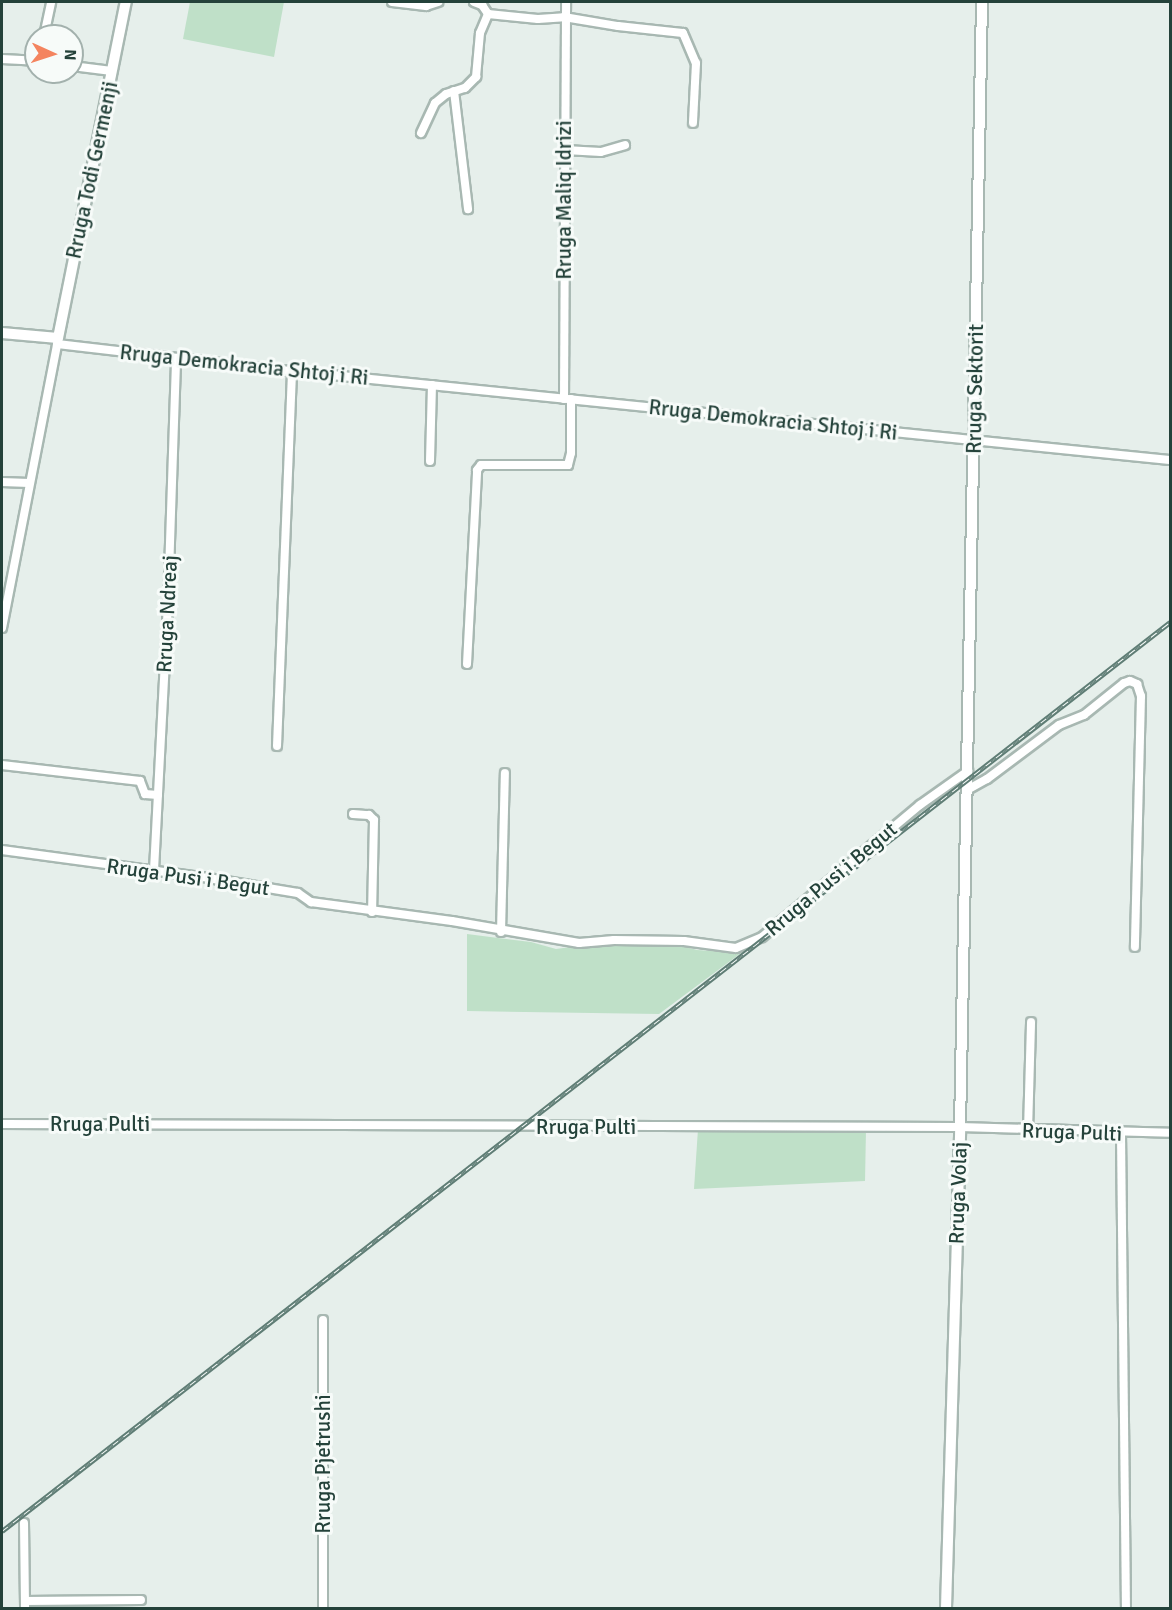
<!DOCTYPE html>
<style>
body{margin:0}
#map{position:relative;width:1172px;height:1610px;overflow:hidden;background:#e6efeb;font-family:Signika,sans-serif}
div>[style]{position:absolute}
.green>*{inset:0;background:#bfe0c8}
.roads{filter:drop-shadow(2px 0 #a8b8b2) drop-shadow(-2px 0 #a8b8b2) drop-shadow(0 2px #a8b8b2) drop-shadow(0 -2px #a8b8b2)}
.street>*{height:8px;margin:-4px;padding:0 4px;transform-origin:4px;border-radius:4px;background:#fff}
.secondary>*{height:10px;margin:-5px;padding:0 5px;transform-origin:5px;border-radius:5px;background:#fff}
.rail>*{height:4.5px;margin-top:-2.25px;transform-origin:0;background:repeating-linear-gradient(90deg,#f7fbf9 0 7px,#5f7d75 0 14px);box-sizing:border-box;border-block:2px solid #5f7d75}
span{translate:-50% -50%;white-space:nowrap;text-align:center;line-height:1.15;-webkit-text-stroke:6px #f7fbf9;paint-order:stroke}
.street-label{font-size:21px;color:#24423a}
.frame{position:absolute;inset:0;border:3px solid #24423a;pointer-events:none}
.north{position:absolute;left:24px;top:24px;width:60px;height:60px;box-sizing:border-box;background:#f7fbf9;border:2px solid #a3b1ad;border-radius:50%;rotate:93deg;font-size:16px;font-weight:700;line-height:24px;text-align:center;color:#24423a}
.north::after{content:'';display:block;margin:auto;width:21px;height:27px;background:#f4845f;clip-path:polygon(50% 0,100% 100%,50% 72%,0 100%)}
</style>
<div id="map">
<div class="green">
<div style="clip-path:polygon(190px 2px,284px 2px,274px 57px,183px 39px)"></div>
<div style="clip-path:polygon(467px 934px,531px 942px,556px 949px,600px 943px,679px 945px,697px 950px,741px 953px,659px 1014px,467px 1011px)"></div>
<div style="clip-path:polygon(698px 1129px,866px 1129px,865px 1181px,694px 1189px)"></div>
</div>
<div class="roads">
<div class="street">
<div style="left:392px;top:2px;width:34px;rotate:7deg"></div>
<div style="left:426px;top:6px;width:13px;rotate:-18deg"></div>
<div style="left:474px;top:2px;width:9px;rotate:21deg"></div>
<div style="left:482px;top:5px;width:11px;rotate:56deg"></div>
<div style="left:488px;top:14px;width:50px;rotate:5.7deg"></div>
<div style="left:538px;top:19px;width:26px;rotate:-4deg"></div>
<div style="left:564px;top:17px;width:55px;rotate:9.5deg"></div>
<div style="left:618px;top:26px;width:65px;rotate:6.1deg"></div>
<div style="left:683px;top:33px;width:33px;rotate:67deg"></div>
<div style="left:696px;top:63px;width:60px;rotate:92.9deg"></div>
<div style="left:44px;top:36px;width:35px;rotate:-78deg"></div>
<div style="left:2px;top:59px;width:34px;rotate:3deg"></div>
<div style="left:72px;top:66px;width:40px;rotate:7.1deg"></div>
<div style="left:454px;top:91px;width:119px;rotate:83.2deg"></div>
<div style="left:421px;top:133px;width:33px;rotate:-65deg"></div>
<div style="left:435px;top:103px;width:14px;rotate:-39deg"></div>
<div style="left:446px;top:94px;width:20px;rotate:-18deg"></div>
<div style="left:465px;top:88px;width:16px;rotate:-45deg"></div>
<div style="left:476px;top:77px;width:44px;rotate:-84.8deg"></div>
<div style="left:480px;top:33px;width:21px;rotate:-67deg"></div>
<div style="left:565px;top:150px;width:36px;rotate:3deg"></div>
<div style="left:601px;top:152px;width:25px;rotate:-16deg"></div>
<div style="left:57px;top:344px;width:237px;rotate:6.6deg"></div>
<div style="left:292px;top:371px;width:882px;rotate:5.79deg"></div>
<div style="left:564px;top:399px;width:397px;rotate:-89.7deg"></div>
<div style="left:430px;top:461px;width:76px;rotate:-88.5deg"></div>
<div style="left:2px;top:482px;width:27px;rotate:2deg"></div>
<div style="left:2px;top:628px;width:293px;rotate:-79deg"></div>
<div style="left:467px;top:664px;width:194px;rotate:-87deg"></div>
<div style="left:477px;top:470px;width:6px;rotate:-51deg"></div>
<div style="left:481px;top:465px;width:87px"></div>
<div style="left:568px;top:465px;width:12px;rotate:-76deg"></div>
<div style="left:571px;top:453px;width:54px;rotate:-90deg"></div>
<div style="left:277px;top:746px;width:375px;rotate:-87.7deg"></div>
<div style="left:2px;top:765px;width:139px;rotate:6.6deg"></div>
<div style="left:140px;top:781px;width:14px;rotate:69deg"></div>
<div style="left:145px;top:794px;width:13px;rotate:4deg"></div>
<div style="left:967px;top:790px;width:23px;rotate:-29deg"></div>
<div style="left:987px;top:779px;width:90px;rotate:-36.9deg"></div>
<div style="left:1059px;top:725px;width:27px;rotate:-22deg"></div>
<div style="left:1084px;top:715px;width:51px;rotate:-38.7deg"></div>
<div style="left:1124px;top:683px;width:6px;rotate:-18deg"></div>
<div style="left:1130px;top:681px;width:8px;rotate:23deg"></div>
<div style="left:1137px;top:684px;width:13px;rotate:72deg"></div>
<div style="left:1141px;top:696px;width:251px;rotate:91.4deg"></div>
<div style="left:353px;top:814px;width:16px;rotate:4deg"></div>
<div style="left:369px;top:815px;width:7px;rotate:45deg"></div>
<div style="left:374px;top:820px;width:92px;rotate:91.2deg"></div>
<div style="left:2px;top:850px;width:208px;rotate:7.7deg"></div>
<div style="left:208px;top:878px;width:91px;rotate:9.5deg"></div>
<div style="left:298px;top:893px;width:16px;rotate:35deg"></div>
<div style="left:311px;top:902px;width:142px;rotate:7.7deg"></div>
<div style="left:452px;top:921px;width:129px;rotate:9.8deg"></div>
<div style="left:579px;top:943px;width:35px;rotate:-5deg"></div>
<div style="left:614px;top:940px;width:70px;rotate:0.8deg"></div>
<div style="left:684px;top:941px;width:52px;rotate:7.7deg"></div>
<div style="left:736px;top:948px;width:28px;rotate:-23deg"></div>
<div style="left:762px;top:937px;width:206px;rotate:-39.9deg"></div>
<div style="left:920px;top:805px;width:59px;rotate:-35.3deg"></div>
<div style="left:154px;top:870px;width:267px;rotate:-87deg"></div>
<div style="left:168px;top:603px;width:245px;rotate:-88.1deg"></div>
<div style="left:501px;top:932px;width:159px;rotate:-88.6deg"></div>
<div style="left:2px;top:1124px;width:958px;rotate:0.18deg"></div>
<div style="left:960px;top:1127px;width:210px;rotate:1.6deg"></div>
<div style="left:1028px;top:1131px;width:109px;rotate:-88.4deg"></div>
<div style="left:1121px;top:1133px;width:475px;rotate:89.4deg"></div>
<div style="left:323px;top:1320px;width:288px;rotate:90deg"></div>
<div style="left:24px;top:1523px;width:85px;rotate:89.3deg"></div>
<div style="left:25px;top:1601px;width:116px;rotate:-0.5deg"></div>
</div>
<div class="secondary">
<div style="left:2px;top:333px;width:56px;rotate:5.1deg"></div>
<div style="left:58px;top:338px;width:343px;rotate:-78.6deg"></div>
<div style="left:946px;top:1608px;width:481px;rotate:-88.3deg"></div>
<div style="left:960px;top:1127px;width:1125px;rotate:-88.88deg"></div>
</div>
</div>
<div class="rail">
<div style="left:2px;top:1531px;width:1480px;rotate:-37.89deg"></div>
</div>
<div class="street-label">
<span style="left:92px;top:170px;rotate:-78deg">Rruga Todi Germenji</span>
<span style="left:564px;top:200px;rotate:-90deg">Rruga Maliq Idrizi</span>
<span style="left:244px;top:365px;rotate:6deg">Rruga Demokracia Shtoj i Ri</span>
<span style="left:975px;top:389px;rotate:-89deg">Rruga Sektorit</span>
<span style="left:773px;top:420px;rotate:6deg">Rruga Demokracia Shtoj i Ri</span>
<span style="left:167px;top:614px;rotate:-87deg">Rruga Ndreaj</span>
<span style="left:188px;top:877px;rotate:8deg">Rruga Pusi i Begut</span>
<span style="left:831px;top:879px;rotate:-40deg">Rruga Pusi i Begut</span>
<span style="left:100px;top:1124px">Rruga Pulti</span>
<span style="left:586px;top:1127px">Rruga Pulti</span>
<span style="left:1072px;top:1132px;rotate:2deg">Rruga Pulti</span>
<span style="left:958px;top:1193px;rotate:-88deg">Rruga Volaj</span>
<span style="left:323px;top:1464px;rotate:-90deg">Rruga Pjetrushi</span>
</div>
<div class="frame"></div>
<div class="north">N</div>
</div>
